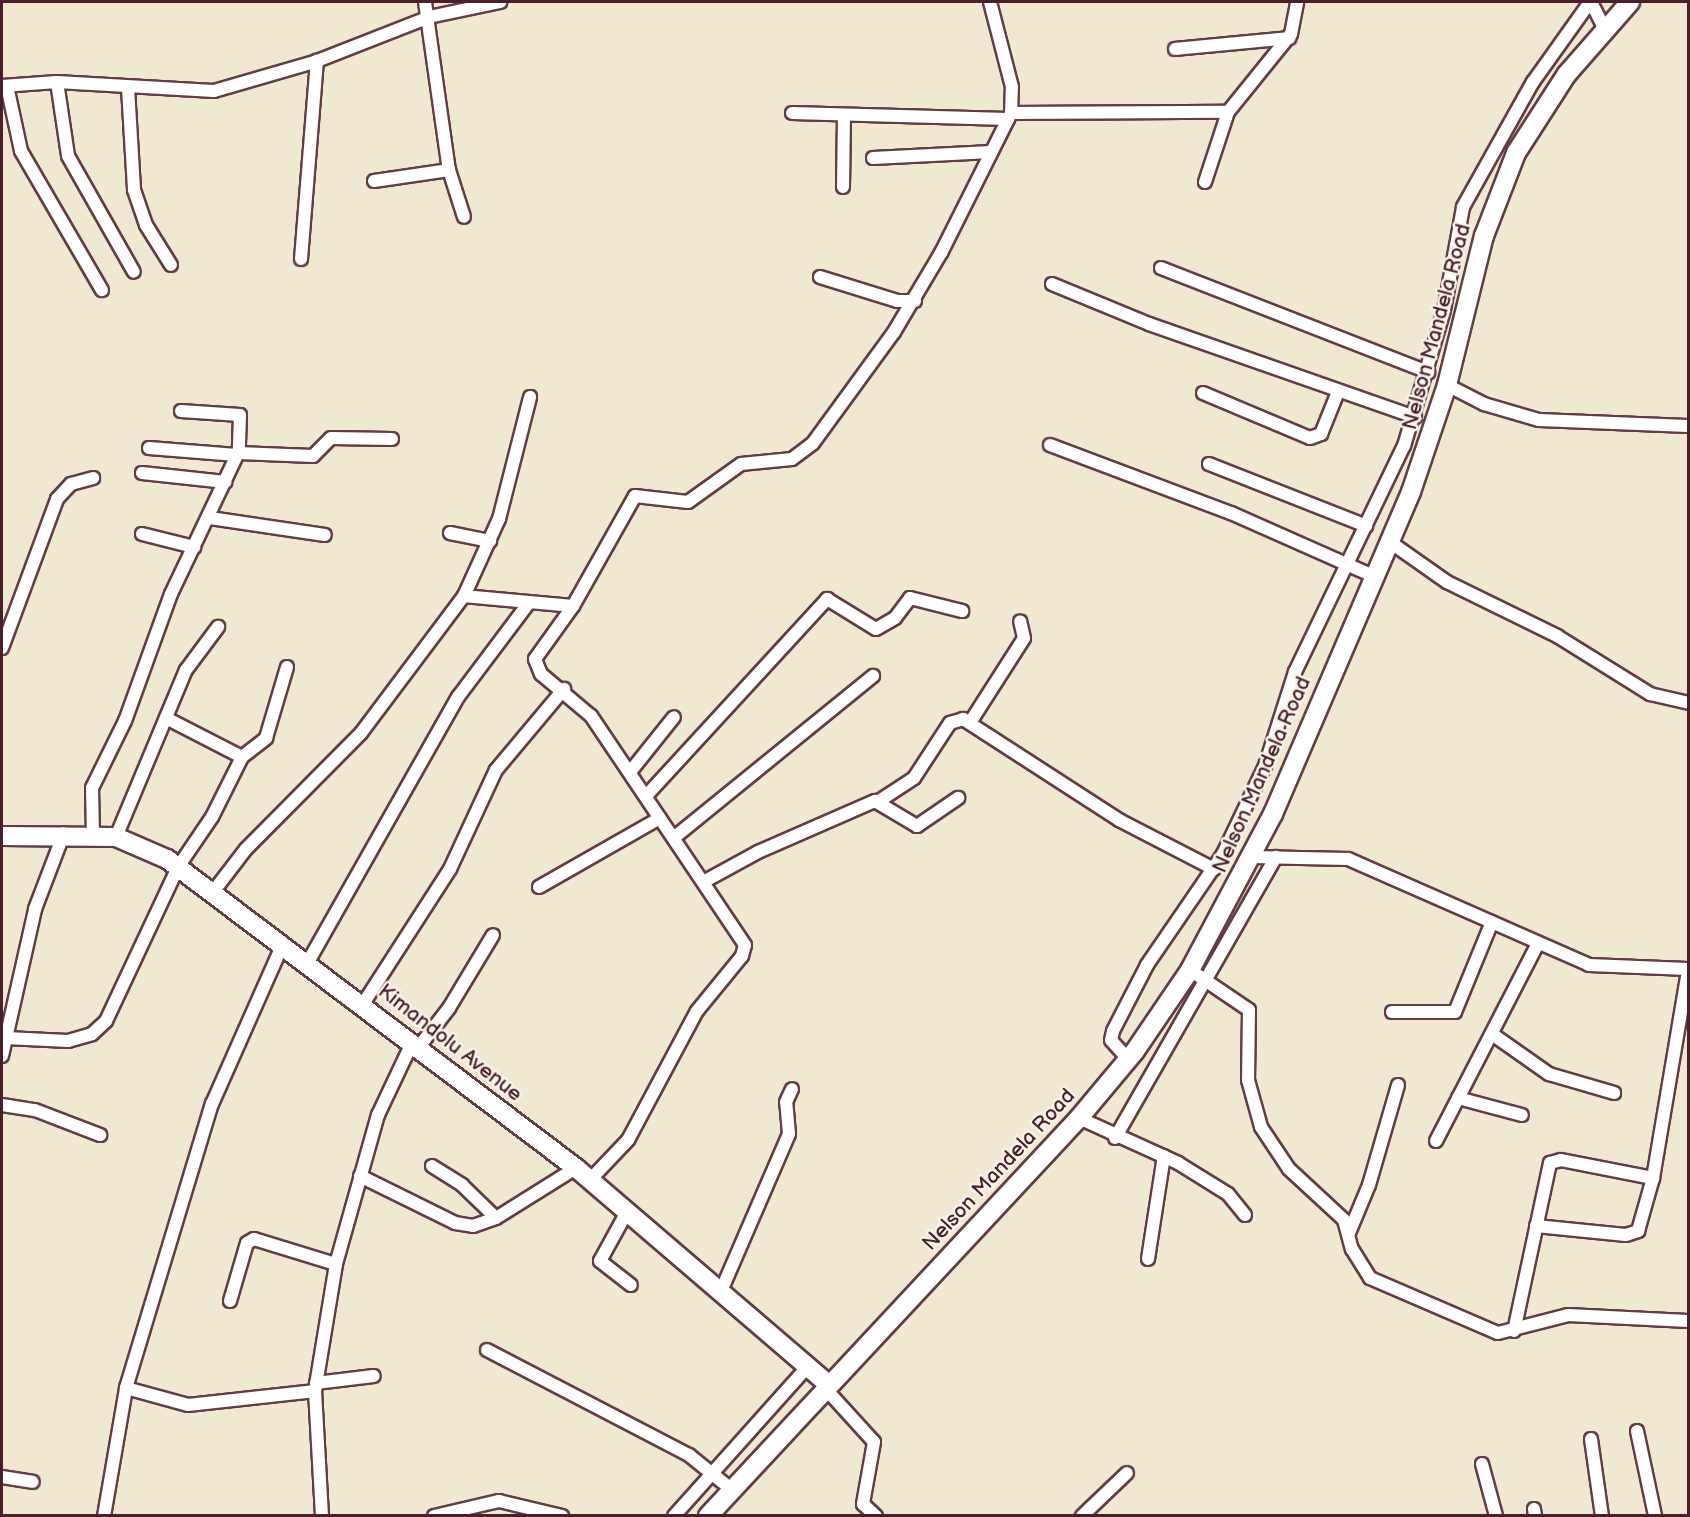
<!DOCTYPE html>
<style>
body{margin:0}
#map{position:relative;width:1690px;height:1517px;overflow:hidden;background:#f1e8d1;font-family:"Balsamiq Sans",sans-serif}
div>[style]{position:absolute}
.roads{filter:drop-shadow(2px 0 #633d44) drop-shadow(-2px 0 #633d44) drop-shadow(0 2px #633d44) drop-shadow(0 -2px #633d44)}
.street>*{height:12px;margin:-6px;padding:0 6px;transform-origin:6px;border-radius:6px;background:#fff}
.secondary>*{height:18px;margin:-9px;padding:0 9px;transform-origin:9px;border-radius:9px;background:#fff}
span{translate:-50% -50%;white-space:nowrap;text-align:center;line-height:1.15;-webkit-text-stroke:5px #f7f3e8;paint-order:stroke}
.street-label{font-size:21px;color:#4a1f2b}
.frame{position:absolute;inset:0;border:3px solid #4a1f2b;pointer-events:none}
</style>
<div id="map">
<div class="roads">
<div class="street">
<div style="left:425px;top:2px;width:170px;rotate:81.9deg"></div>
<div style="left:449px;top:170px;width:49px;rotate:72.3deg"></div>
<div style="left:1591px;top:2px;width:31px;rotate:63deg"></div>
<div style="left:1175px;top:49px;width:115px;rotate:-5.5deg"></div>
<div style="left:57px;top:82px;width:75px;rotate:81.5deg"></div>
<div style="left:68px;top:156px;width:133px;rotate:60.4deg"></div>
<div style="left:2px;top:86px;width:55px;rotate:-4.2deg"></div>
<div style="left:57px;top:82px;width:157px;rotate:3.3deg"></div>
<div style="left:214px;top:91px;width:107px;rotate:-16.2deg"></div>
<div style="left:317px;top:61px;width:120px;rotate:-21.4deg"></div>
<div style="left:429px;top:17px;width:73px;rotate:-11.9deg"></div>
<div style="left:7px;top:86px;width:66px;rotate:77.8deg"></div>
<div style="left:21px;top:151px;width:161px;rotate:59.8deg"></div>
<div style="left:128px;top:88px;width:102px;rotate:86.6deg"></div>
<div style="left:134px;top:190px;width:37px;rotate:71deg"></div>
<div style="left:146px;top:225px;width:47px;rotate:58deg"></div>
<div style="left:792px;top:113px;width:216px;rotate:1.6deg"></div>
<div style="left:1011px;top:113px;width:217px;rotate:-0.3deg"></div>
<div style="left:873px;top:158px;width:118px;rotate:-2.9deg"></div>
<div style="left:374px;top:181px;width:76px;rotate:-8.3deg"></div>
<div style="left:1205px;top:182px;width:74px;rotate:-71.8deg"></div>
<div style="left:1228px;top:112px;width:100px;rotate:-51.1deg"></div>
<div style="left:1291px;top:34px;width:33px;rotate:-79deg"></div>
<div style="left:843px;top:187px;width:72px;rotate:-89.2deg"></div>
<div style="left:301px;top:259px;width:199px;rotate:-85.4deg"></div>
<div style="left:1161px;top:268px;width:287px;rotate:21.3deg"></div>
<div style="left:820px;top:277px;width:81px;rotate:17.3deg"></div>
<div style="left:897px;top:301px;width:18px"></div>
<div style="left:1052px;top:284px;width:105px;rotate:22.4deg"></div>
<div style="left:1149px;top:324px;width:282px;rotate:19.3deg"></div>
<div style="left:1447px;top:385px;width:42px;rotate:27.2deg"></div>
<div style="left:1484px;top:404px;width:57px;rotate:16.2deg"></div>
<div style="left:1539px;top:420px;width:149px;rotate:2.3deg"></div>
<div style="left:1203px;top:393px;width:116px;rotate:22.8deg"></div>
<div style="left:1310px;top:438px;width:12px;rotate:-20deg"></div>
<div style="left:1321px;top:434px;width:45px;rotate:-68deg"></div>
<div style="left:181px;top:411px;width:59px;rotate:3.9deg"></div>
<div style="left:240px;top:415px;width:37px;rotate:92deg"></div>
<div style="left:1050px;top:445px;width:193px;rotate:20.6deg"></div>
<div style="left:1231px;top:513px;width:155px;rotate:23.9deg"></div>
<div style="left:149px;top:448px;width:88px;rotate:4.5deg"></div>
<div style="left:1209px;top:464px;width:169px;rotate:21.5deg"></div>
<div style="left:142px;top:473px;width:84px;rotate:6.1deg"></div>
<div style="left:210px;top:518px;width:116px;rotate:8.4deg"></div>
<div style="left:450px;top:533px;width:41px;rotate:11.3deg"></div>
<div style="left:142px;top:534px;width:54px;rotate:14deg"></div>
<div style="left:1390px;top:542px;width:70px;rotate:35.1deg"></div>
<div style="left:1447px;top:582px;width:123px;rotate:26.1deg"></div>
<div style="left:1557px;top:636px;width:110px;rotate:31.9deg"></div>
<div style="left:1650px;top:694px;width:39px;rotate:13deg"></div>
<div style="left:464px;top:596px;width:109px;rotate:5.2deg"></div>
<div style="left:2px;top:648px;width:159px;rotate:-69.7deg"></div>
<div style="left:57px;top:499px;width:21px;rotate:-47deg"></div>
<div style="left:71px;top:484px;width:23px;rotate:-15deg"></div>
<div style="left:166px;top:718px;width:85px;rotate:27.2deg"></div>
<div style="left:971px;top:721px;width:98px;rotate:-57.4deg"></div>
<div style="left:1024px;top:638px;width:17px;rotate:-103deg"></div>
<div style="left:630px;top:772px;width:70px;rotate:-51.3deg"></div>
<div style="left:646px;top:796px;width:268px;rotate:-47.4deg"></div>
<div style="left:827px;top:599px;width:57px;rotate:31.5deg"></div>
<div style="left:876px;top:629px;width:22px;rotate:-30deg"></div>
<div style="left:895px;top:618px;width:25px;rotate:-53deg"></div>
<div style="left:910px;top:598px;width:54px;rotate:14deg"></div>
<div style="left:879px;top:801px;width:42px;rotate:-33.3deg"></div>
<div style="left:914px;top:778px;width:66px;rotate:-56.8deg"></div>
<div style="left:950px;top:723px;width:14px;rotate:-17deg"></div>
<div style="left:963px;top:719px;width:186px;rotate:32.9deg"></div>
<div style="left:1119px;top:820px;width:107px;rotate:27.3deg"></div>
<div style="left:93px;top:835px;width:47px;rotate:-91.2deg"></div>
<div style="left:92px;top:788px;width:75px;rotate:-63.8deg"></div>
<div style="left:125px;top:721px;width:135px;rotate:-70.1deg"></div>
<div style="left:171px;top:594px;width:156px;rotate:-64.6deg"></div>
<div style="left:238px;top:453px;width:75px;rotate:2.3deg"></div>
<div style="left:313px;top:456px;width:25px;rotate:-45deg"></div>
<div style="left:331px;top:438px;width:61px;rotate:0.9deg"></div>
<div style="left:676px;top:836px;width:254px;rotate:-39.1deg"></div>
<div style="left:116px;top:837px;width:181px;rotate:-67.3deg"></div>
<div style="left:186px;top:670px;width:54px;rotate:-53.3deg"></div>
<div style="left:1253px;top:857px;width:95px;rotate:1.2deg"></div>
<div style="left:1348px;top:859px;width:263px;rotate:23.7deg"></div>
<div style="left:1589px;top:965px;width:99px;rotate:2.3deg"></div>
<div style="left:705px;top:881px;width:60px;rotate:-28.7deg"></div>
<div style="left:758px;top:852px;width:128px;rotate:-23.6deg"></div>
<div style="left:875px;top:801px;width:49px;rotate:30.8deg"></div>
<div style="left:917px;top:826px;width:50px;rotate:-34.3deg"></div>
<div style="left:539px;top:887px;width:139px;rotate:-29.7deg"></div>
<div style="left:213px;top:892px;width:54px;rotate:-52.5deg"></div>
<div style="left:246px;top:849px;width:163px;rotate:-45.2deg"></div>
<div style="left:361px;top:733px;width:171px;rotate:-53.1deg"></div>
<div style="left:464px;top:596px;width:85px;rotate:-65.6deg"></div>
<div style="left:499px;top:519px;width:126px;rotate:-75.7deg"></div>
<div style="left:308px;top:962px;width:305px;rotate:-60.5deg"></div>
<div style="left:458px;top:697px;width:115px;rotate:-53.1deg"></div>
<div style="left:1190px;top:970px;width:71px;rotate:34.1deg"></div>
<div style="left:1249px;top:1010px;width:70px;rotate:90.8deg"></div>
<div style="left:1248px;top:1080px;width:49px;rotate:74.5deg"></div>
<div style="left:1261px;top:1127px;width:50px;rotate:56.3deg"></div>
<div style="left:1289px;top:1169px;width:75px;rotate:42.8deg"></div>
<div style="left:1344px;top:1220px;width:30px;rotate:75deg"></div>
<div style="left:1352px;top:1249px;width:34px;rotate:58deg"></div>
<div style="left:1370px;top:1278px;width:139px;rotate:23.3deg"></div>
<div style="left:1498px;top:1333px;width:72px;rotate:-14.4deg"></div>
<div style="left:1568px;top:1315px;width:120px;rotate:2.9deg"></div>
<div style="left:363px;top:1004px;width:161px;rotate:-57.2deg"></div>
<div style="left:450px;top:869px;width:109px;rotate:-65.1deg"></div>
<div style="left:496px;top:770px;width:106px;rotate:-50deg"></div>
<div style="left:1392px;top:1012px;width:63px"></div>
<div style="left:1455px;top:1012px;width:97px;rotate:-67.7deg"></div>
<div style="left:1492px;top:1034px;width:70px;rotate:35.1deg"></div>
<div style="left:1549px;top:1074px;width:68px;rotate:16.3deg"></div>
<div style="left:6px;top:1038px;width:62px;rotate:2.8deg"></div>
<div style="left:68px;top:1041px;width:25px;rotate:-16deg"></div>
<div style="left:92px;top:1034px;width:19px;rotate:-43deg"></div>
<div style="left:106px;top:1021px;width:170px;rotate:-64.9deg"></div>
<div style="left:178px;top:867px;width:60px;rotate:-55.8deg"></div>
<div style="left:212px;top:817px;width:67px;rotate:-63.4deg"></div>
<div style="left:242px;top:757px;width:31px;rotate:-38deg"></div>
<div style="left:266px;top:738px;width:74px;rotate:-73.5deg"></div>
<div style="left:418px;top:1048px;width:51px;rotate:-52.2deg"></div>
<div style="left:449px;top:1008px;width:85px;rotate:-58.9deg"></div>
<div style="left:2px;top:1056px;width:151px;rotate:-77.3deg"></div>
<div style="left:35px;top:909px;width:81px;rotate:-69.1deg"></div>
<div style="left:1128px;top:1059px;width:25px;rotate:-132deg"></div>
<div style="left:1111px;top:1040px;width:9px;rotate:-77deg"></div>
<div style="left:1113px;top:1031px;width:74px;rotate:-62.7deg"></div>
<div style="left:1147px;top:965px;width:135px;rotate:-55.6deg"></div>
<div style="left:1223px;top:854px;width:98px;rotate:-64.5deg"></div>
<div style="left:1265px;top:766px;width:99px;rotate:-72.3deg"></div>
<div style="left:1295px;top:672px;width:251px;rotate:-64.3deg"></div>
<div style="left:1404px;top:446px;width:142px;rotate:-73.6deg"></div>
<div style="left:1444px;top:310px;width:105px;rotate:-79.5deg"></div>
<div style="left:1463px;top:207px;width:143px;rotate:-60.8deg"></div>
<div style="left:1533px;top:82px;width:98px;rotate:-54.5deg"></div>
<div style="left:1458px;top:1098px;width:66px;rotate:14.9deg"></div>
<div style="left:2px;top:1105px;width:33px;rotate:9deg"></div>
<div style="left:35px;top:1110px;width:70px;rotate:21deg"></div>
<div style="left:1079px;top:1118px;width:109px;rotate:24.4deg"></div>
<div style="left:1178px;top:1163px;width:59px;rotate:31.8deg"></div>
<div style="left:1228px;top:1194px;width:27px;rotate:51deg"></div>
<div style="left:1115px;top:1138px;width:324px;rotate:-60.2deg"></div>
<div style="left:1436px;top:1141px;width:223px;rotate:-62.7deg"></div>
<div style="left:432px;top:1166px;width:36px;rotate:32deg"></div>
<div style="left:462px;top:1185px;width:47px;rotate:44.1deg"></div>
<div style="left:360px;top:1176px;width:106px;rotate:26.3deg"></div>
<div style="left:455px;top:1223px;width:18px;rotate:9deg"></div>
<div style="left:473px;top:1226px;width:24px;rotate:-19deg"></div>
<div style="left:496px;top:1218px;width:94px;rotate:-32deg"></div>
<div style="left:589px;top:1181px;width:57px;rotate:-46.4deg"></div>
<div style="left:628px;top:1140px;width:146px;rotate:-61.9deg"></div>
<div style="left:697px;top:1011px;width:71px;rotate:-50.7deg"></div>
<div style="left:742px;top:956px;width:11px;rotate:-75deg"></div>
<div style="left:745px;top:945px;width:276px;rotate:-123.9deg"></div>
<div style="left:591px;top:716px;width:65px;rotate:-140deg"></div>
<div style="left:541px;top:674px;width:16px;rotate:-112deg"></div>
<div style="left:535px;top:659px;width:65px;rotate:-54.4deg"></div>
<div style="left:573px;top:606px;width:126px;rotate:-60.6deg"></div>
<div style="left:635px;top:496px;width:53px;rotate:6.5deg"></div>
<div style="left:688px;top:502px;width:65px;rotate:-35.6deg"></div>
<div style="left:741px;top:464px;width:51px;rotate:-5.6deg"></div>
<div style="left:792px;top:459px;width:26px;rotate:-37deg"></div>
<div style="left:813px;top:443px;width:137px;rotate:-53.9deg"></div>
<div style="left:894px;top:332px;width:92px;rotate:-59.3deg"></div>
<div style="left:941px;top:253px;width:157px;rotate:-63.4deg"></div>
<div style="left:1011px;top:113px;width:26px;rotate:-88deg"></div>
<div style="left:1012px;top:87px;width:88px;rotate:-104.5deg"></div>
<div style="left:628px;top:1210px;width:58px;rotate:118.8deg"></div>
<div style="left:600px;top:1261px;width:39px;rotate:38deg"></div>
<div style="left:1536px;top:1226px;width:90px;rotate:5.7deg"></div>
<div style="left:1626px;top:1235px;width:13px;rotate:-18deg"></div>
<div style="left:1638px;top:1231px;width:55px;rotate:-74.2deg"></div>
<div style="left:1653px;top:1178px;width:211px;rotate:-80.4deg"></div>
<div style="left:1349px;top:1233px;width:52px;rotate:-67.4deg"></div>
<div style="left:1369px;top:1185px;width:104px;rotate:-73.8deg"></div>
<div style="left:1148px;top:1259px;width:104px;rotate:-81.2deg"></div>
<div style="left:721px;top:1291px;width:171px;rotate:-66.6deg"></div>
<div style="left:789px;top:1134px;width:32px;rotate:-95deg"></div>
<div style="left:786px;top:1102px;width:14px;rotate:-65deg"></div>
<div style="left:230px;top:1301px;width:60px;rotate:-73.7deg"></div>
<div style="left:247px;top:1243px;width:8px;rotate:-30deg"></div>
<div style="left:254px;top:1239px;width:86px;rotate:17deg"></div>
<div style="left:1514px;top:1331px;width:172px;rotate:-77.9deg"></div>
<div style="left:1550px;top:1163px;width:11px;rotate:-15deg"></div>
<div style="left:1561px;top:1160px;width:94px;rotate:11.1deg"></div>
<div style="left:487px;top:1350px;width:228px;rotate:27.5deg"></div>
<div style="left:689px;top:1455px;width:54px;rotate:39deg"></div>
<div style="left:316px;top:1383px;width:58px;rotate:-6.9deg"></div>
<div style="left:824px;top:1387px;width:74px;rotate:47.7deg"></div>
<div style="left:874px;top:1442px;width:63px;rotate:100.1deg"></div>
<div style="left:863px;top:1504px;width:18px;rotate:43deg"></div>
<div style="left:126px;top:1388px;width:64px;rotate:15.3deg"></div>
<div style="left:188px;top:1405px;width:128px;rotate:-6.3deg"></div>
<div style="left:1637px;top:1431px;width:87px;rotate:78deg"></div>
<div style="left:1591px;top:1439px;width:78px;rotate:81.9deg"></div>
<div style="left:1482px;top:1464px;width:54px;rotate:74.9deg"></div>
<div style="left:2px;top:1477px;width:31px;rotate:9deg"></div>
<div style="left:1534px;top:1509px;width:7px;rotate:82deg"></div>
<div style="left:104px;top:1516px;width:130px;rotate:-80.2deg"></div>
<div style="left:126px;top:1388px;width:297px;rotate:-73.2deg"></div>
<div style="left:212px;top:1104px;width:175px;rotate:-66.1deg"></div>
<div style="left:322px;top:1516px;width:125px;rotate:-93.2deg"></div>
<div style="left:315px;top:1391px;width:129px;rotate:-80.6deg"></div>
<div style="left:336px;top:1264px;width:155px;rotate:-74.3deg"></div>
<div style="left:378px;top:1115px;width:80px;rotate:-64.7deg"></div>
<div style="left:434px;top:1516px;width:67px;rotate:-13deg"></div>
<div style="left:499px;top:1501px;width:65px;rotate:13.4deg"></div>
<div style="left:674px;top:1516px;width:201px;rotate:-48.2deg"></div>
<div style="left:1082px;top:1516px;width:62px;rotate:-43.7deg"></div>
</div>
<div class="secondary">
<div style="left:2px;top:836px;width:114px;rotate:0.5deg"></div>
<div style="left:116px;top:837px;width:56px;rotate:23.3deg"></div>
<div style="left:167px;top:859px;width:513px;rotate:37.07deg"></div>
<div style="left:576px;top:1168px;width:332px;rotate:40.6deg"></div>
<div style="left:708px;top:1516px;width:544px;rotate:-47.01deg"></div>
<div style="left:1079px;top:1118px;width:87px;rotate:-50.1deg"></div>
<div style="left:1135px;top:1051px;width:98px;rotate:-55.8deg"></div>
<div style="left:1190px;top:970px;width:177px;rotate:-62deg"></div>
<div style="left:1273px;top:814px;width:350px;rotate:-66.8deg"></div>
<div style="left:1411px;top:492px;width:113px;rotate:-71.4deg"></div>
<div style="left:1447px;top:385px;width:154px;rotate:-76.1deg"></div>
<div style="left:1484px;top:236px;width:89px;rotate:-68.9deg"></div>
<div style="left:1516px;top:153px;width:94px;rotate:-57.2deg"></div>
<div style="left:1567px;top:74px;width:96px;rotate:-48.8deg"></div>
</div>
</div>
<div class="street-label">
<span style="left:1437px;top:327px;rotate:-75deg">Nelson Mandela Road</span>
<span style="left:1262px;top:775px;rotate:-66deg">Nelson Mandela Road</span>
<span style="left:450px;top:1043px;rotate:38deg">Kimandolu Avenue</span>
<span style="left:999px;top:1170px;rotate:-47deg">Nelson Mandela Road</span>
</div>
<div class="frame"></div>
</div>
